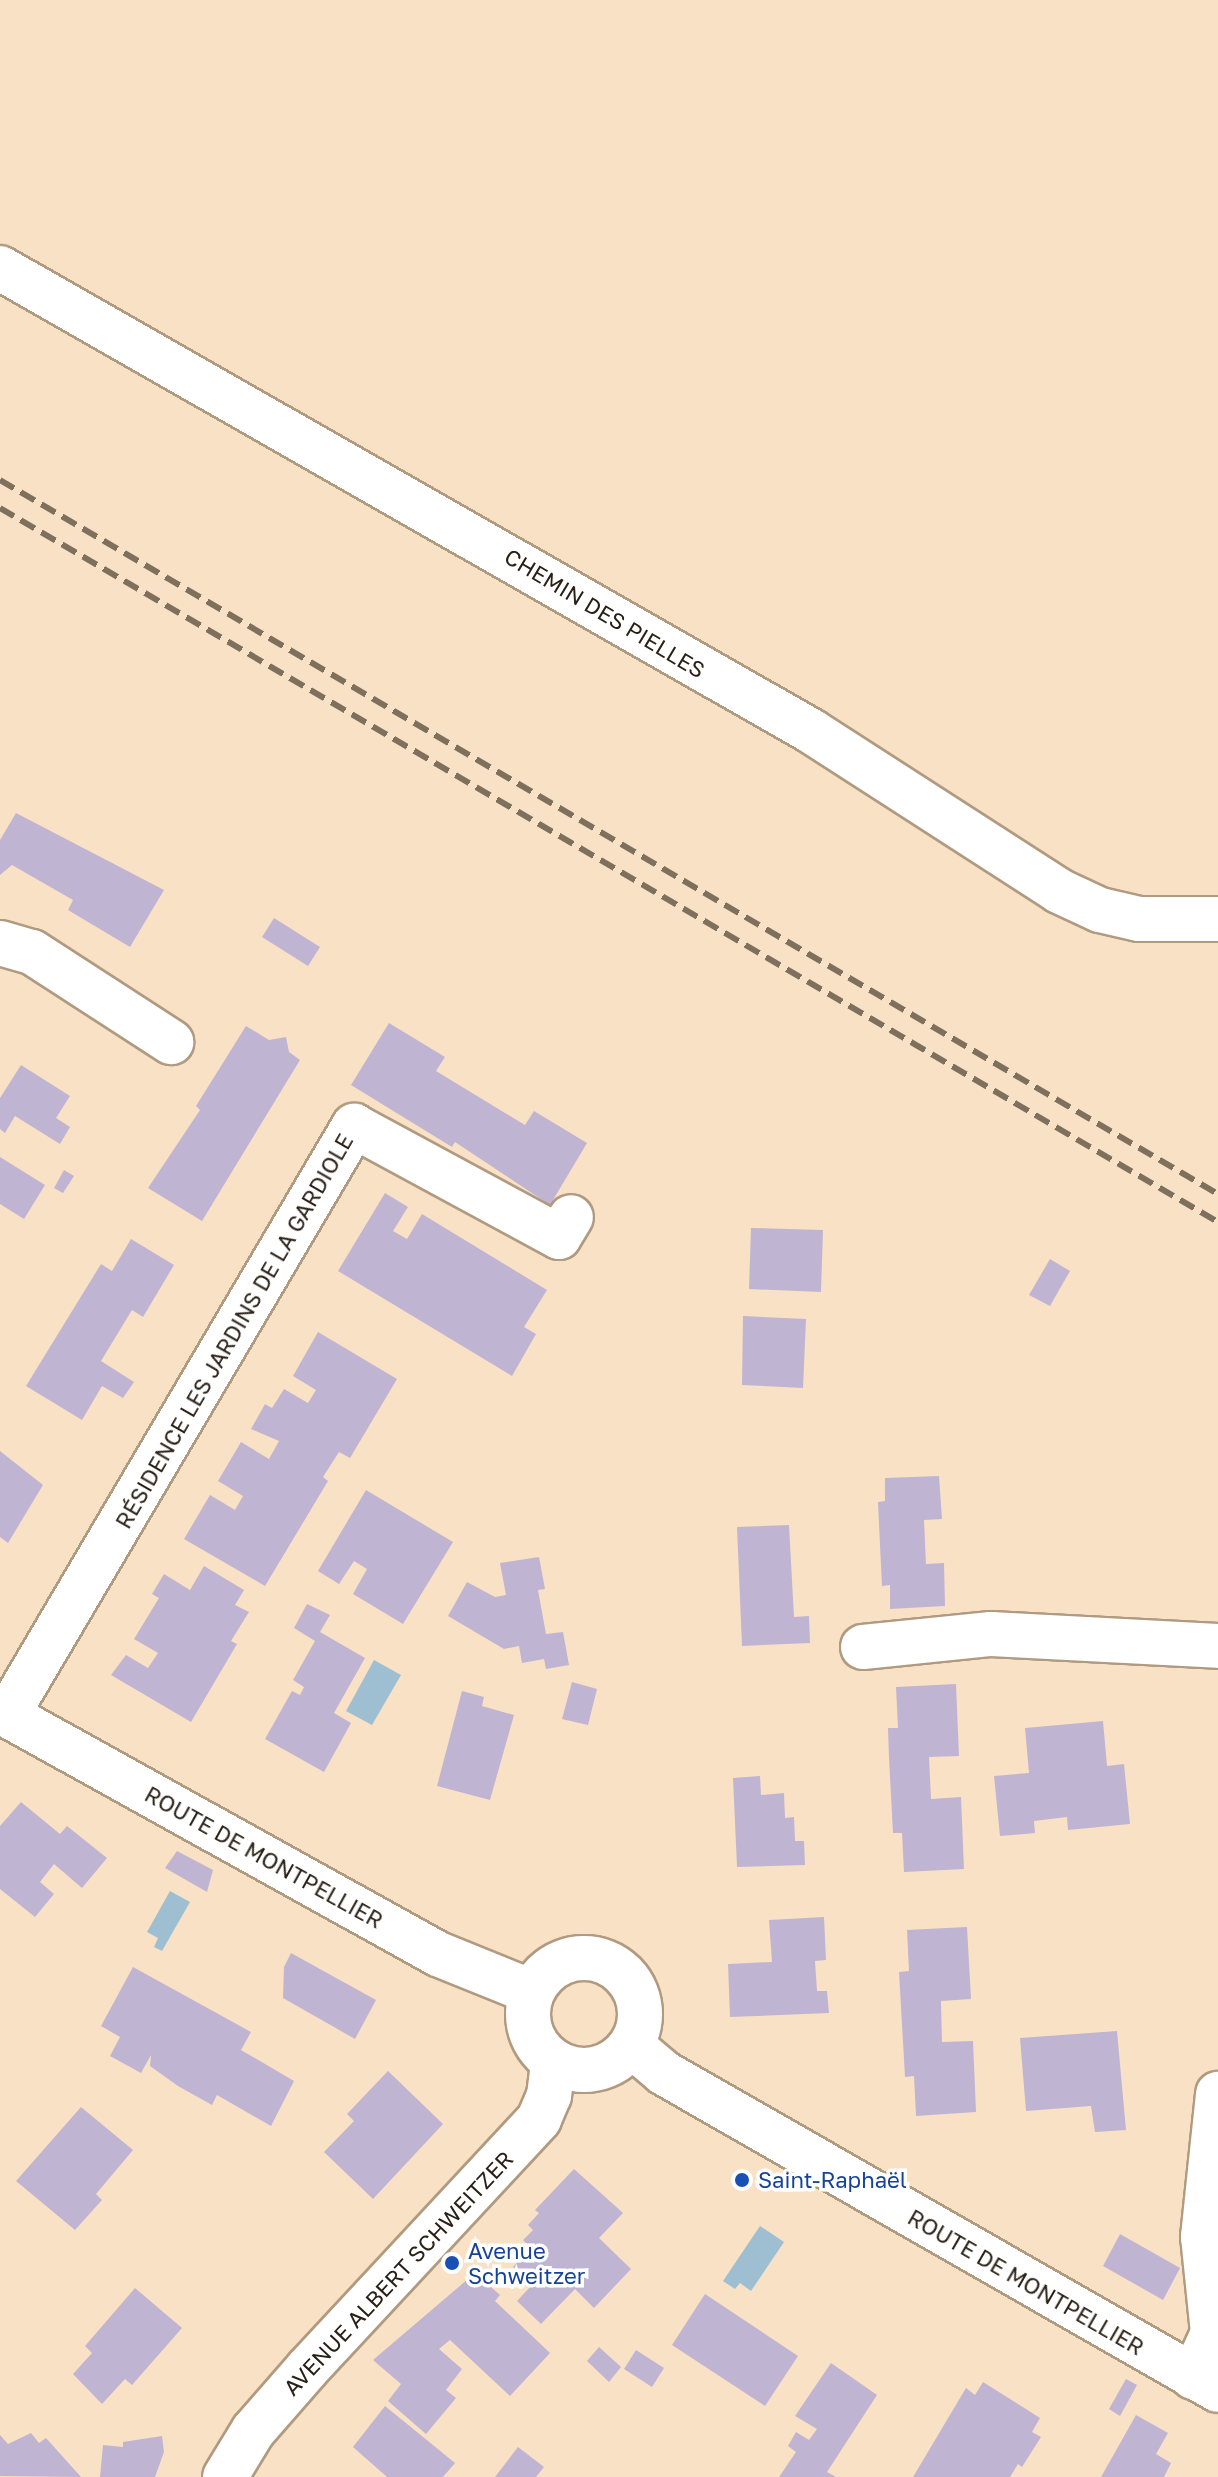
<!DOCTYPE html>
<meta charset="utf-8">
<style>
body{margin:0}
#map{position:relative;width:1218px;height:2477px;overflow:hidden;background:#f9e1c5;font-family:"Golos Text",sans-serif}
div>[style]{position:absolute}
.water>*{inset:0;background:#9ebfd2}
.building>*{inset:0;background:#c0b4d3}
.roads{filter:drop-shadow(2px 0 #b09a80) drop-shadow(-2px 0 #b09a80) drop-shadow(0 2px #b09a80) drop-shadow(0 -2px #b09a80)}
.minor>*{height:44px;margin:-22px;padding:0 22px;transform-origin:22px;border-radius:22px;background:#fff}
.major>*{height:44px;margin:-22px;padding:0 22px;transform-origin:22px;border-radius:22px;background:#fff}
.major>.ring{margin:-22px;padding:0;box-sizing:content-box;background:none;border:44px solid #fff;border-radius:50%}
.rail>*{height:6px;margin-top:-3px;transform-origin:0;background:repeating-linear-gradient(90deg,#7f705e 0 16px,transparent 0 24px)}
.dots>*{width:22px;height:22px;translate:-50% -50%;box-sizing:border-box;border:4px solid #fff;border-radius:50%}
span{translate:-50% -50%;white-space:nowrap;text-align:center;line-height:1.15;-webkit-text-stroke:7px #fff;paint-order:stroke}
.street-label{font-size:22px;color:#292016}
.transit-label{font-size:22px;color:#164399}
.left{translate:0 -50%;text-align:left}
</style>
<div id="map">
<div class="water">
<div style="clip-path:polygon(374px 1660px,401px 1675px,372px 1725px,346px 1711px)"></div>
<div style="clip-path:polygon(170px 1891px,190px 1902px,162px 1951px,154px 1947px,158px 1938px,147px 1932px)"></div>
<div style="clip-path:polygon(760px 2226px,784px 2242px,751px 2291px,740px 2283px,735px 2289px,723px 2281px)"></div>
</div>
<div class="building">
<div style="clip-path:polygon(16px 813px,164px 890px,130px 947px,68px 910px,73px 900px,12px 865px,0 875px,0 840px)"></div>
<div style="clip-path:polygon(274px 918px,320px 947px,308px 966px,262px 937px)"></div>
<div style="clip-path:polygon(389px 1023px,445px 1057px,436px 1071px,525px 1125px,534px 1111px,587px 1143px,550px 1205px,455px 1142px,452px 1147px,351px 1085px)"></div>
<div style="clip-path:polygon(246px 1026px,269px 1040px,286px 1037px,289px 1052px,300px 1060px,202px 1221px,148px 1188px,200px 1110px,196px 1106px)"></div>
<div style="clip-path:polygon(21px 1065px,70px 1096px,56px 1118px,70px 1127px,60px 1144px,15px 1116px,5px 1133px,0 1129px,0 1098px)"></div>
<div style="clip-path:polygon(0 1157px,45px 1185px,24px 1219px,0 1204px)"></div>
<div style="clip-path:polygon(64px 1170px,74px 1176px,63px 1193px,54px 1188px)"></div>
<div style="clip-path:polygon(385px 1193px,408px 1207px,393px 1231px,407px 1239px,422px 1214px,547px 1290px,524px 1327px,536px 1334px,512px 1376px,338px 1271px)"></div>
<div style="clip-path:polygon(751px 1228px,823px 1230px,821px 1292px,749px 1289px)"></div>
<div style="clip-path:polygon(131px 1239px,174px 1265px,143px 1317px,132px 1310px,101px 1361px,134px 1382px,123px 1398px,102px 1386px,82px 1420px,26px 1386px,101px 1264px,112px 1271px)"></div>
<div style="clip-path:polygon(1050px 1259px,1070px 1271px,1050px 1306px,1029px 1295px)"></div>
<div style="clip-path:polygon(743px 1316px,806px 1319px,803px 1388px,742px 1385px)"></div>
<div style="clip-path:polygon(318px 1332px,397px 1379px,350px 1458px,339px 1452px,323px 1477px,328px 1481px,265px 1586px,184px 1539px,210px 1495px,235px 1510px,243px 1496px,218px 1481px,241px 1442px,269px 1459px,279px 1441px,251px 1429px,265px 1404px,272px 1408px,284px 1389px,308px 1403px,316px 1390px,293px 1376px)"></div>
<div style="clip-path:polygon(0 1451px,43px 1485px,8px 1543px,0 1537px)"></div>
<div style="clip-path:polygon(939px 1476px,942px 1519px,924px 1520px,926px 1564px,944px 1563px,945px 1606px,890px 1609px,890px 1585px,882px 1586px,880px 1545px,878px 1502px,885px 1501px,885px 1478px)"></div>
<div style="clip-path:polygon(366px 1490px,453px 1542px,403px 1624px,353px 1594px,367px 1569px,354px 1561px,339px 1584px,318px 1571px)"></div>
<div style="clip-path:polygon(789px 1525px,794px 1617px,809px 1616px,810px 1643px,742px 1646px,737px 1527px)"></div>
<div style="clip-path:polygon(539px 1557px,545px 1589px,538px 1590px,546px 1634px,563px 1632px,569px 1665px,546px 1669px,544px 1659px,522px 1663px,519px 1646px,504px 1649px,448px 1616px,467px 1582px,495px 1597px,506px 1595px,500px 1563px)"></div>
<div style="clip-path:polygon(204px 1566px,244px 1590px,235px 1605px,249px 1612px,231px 1641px,237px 1644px,191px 1722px,111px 1675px,126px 1655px,148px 1668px,158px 1653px,134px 1639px,159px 1598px,152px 1594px,164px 1574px,190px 1590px)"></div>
<div style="clip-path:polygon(307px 1604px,330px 1615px,320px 1632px,365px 1658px,334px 1713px,351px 1723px,324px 1772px,265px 1739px,292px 1691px,300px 1695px,304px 1687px,293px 1680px,315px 1641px,294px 1628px)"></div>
<div style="clip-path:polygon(572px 1682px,597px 1689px,588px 1725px,562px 1719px)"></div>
<div style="clip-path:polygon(956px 1684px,959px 1756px,929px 1757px,931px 1799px,961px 1797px,964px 1869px,904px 1872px,902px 1833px,893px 1833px,889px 1758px,888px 1728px,898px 1728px,896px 1687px)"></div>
<div style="clip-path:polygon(462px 1691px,484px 1697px,482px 1706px,514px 1715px,490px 1800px,437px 1786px)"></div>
<div style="clip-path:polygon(1103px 1721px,1107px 1766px,1124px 1764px,1130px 1824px,1068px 1830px,1067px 1817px,1034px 1821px,1035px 1833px,1000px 1836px,994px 1776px,1029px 1773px,1025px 1728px)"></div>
<div style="clip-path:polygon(760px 1776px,761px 1795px,784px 1793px,785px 1818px,794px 1817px,795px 1841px,804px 1841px,805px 1865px,737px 1867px,733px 1778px)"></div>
<div style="clip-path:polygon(21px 1802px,60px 1834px,67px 1826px,107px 1858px,82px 1888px,54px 1864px,40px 1882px,54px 1894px,35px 1917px,0 1889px,0 1826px)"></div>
<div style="clip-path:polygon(177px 1851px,213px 1870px,207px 1892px,165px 1868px)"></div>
<div style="clip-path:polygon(824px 1917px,826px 1960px,815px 1961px,817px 1991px,827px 1991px,829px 2013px,730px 2017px,728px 1964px,772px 1962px,769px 1920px)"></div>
<div style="clip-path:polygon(967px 1927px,971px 1999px,941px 2001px,942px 2042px,973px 2041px,976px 2112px,916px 2116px,914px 2076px,905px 2077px,899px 1972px,909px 1971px,907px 1930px)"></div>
<div style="clip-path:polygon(291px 1953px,376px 2000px,355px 2039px,283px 1998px,284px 1967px)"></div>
<div style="clip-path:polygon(133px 1967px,251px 2032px,241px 2050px,294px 2081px,271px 2126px,217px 2095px,212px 2105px,178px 2086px,150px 2066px,151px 2055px,141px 2073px,110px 2056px,120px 2037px,101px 2026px)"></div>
<div style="clip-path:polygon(1117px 2031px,1126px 2130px,1095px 2132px,1091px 2106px,1026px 2111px,1020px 2038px)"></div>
<div style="clip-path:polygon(388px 2071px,443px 2124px,373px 2199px,324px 2152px,354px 2121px,347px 2114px)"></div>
<div style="clip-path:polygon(81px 2107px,133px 2150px,96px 2194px,102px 2200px,75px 2230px,16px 2181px)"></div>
<div style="clip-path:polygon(574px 2169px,623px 2213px,599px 2238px,631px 2269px,594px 2308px,575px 2289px,541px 2324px,517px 2301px,532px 2285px,513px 2267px,531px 2248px,523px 2240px,533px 2230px,528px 2225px,539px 2213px,535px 2210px)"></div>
<div style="clip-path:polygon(1120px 2234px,1180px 2268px,1163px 2300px,1103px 2266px)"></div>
<div style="clip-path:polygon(475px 2273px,500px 2295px,495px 2301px,550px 2353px,510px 2396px,450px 2340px,439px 2349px,462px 2369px,446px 2390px,456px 2398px,426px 2434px,388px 2401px,401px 2384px,373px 2360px)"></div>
<div style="clip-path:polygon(135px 2288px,182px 2328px,132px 2385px,125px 2379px,102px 2404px,73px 2374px,92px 2353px,85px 2346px)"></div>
<div style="clip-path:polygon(705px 2294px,798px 2356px,765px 2406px,672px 2345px)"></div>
<div style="clip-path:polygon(599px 2347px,621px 2367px,609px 2382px,587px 2361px)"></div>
<div style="clip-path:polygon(636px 2350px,664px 2368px,652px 2387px,624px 2369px)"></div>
<div style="clip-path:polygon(831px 2363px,877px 2395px,827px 2472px,836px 2477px,779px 2477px,796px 2452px,788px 2446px,796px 2432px,809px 2440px,817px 2429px,795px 2416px)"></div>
<div style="clip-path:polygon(1126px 2379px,1137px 2385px,1120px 2416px,1109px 2409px)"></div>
<div style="clip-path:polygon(983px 2382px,1040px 2418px,1032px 2432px,1041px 2437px,1022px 2467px,1018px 2464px,1010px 2477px,913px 2477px,966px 2388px,975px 2395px)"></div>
<div style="clip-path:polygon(385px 2406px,455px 2463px,443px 2477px,387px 2477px,353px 2447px)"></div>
<div style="clip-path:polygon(1136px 2415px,1168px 2433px,1156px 2454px,1171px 2463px,1164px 2477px,1101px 2477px)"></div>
<div style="clip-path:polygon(31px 2433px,39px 2443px,46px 2438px,81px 2477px,0 2476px,0 2435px,8px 2444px)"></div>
<div style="clip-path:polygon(162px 2436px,164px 2452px,155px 2477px,100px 2477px,103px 2445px,123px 2447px,123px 2442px)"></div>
<div style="clip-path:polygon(518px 2447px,544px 2467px,536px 2477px,495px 2477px)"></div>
</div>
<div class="roads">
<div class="minor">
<div style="left:0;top:268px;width:934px;rotate:29.72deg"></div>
<div style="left:811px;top:731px;width:295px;rotate:32.8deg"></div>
<div style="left:1059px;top:891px;width:45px;rotate:24.9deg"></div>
<div style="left:1100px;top:910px;width:40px;rotate:13deg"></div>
<div style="left:1139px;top:919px;width:79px"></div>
<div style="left:0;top:943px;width:33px;rotate:16deg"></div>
<div style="left:32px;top:952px;width:166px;rotate:32.9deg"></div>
<div style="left:863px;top:1647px;width:129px;rotate:-5.8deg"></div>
<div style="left:991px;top:1634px;width:227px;rotate:3deg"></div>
<div style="left:7px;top:1715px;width:684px;rotate:-59.5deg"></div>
<div style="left:354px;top:1126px;width:233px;rotate:28.4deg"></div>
<div style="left:559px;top:1237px;width:23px;rotate:-59deg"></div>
<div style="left:1193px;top:2377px;width:48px;rotate:-65.6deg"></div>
<div style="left:1213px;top:2333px;width:97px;rotate:-95.9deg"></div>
<div style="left:1203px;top:2237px;width:144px;rotate:-84deg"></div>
<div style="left:225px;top:2477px;width:54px;rotate:-58.7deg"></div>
<div style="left:253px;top:2431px;width:82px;rotate:-48.9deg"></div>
<div style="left:307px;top:2369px;width:341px;rotate:-47.1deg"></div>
<div style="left:539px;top:2119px;width:25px;rotate:-67deg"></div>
<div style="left:549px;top:2096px;width:35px;rotate:-83deg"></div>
</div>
<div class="major">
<div style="left:0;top:1711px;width:501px;rotate:29.02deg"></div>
<div style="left:438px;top:1954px;width:101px;rotate:22deg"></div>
<div class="ring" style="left:528px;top:1958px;width:68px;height:68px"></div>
<div style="left:631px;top:2045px;width:43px;rotate:40.3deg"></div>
<div style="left:664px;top:2073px;width:638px;rotate:29.78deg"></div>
</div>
</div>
<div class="rail">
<div style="left:0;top:480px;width:1412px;rotate:30.38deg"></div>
<div style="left:0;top:508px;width:1412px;rotate:30.38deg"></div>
</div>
<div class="dots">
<div style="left:742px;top:2180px;background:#1a4fb4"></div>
<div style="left:452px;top:2263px;background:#1a4fb4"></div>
</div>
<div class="street-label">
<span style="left:605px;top:613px;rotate:31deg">CHEMIN DES PIELLES</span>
<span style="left:234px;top:1331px;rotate:-60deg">RÉSIDENCE LES JARDINS DE LA GARDIOLE</span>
<span style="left:264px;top:1857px;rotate:29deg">ROUTE DE MONTPELLIER</span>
<span style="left:398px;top:2273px;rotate:-47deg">AVENUE ALBERT SCHWEITZER</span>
<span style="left:1026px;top:2282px;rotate:30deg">ROUTE DE MONTPELLIER</span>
</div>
<div class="transit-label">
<span class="left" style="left:758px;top:2180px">Saint-Raphaël</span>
<span class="left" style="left:468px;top:2263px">Avenue<br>Schweitzer</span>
</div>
</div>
